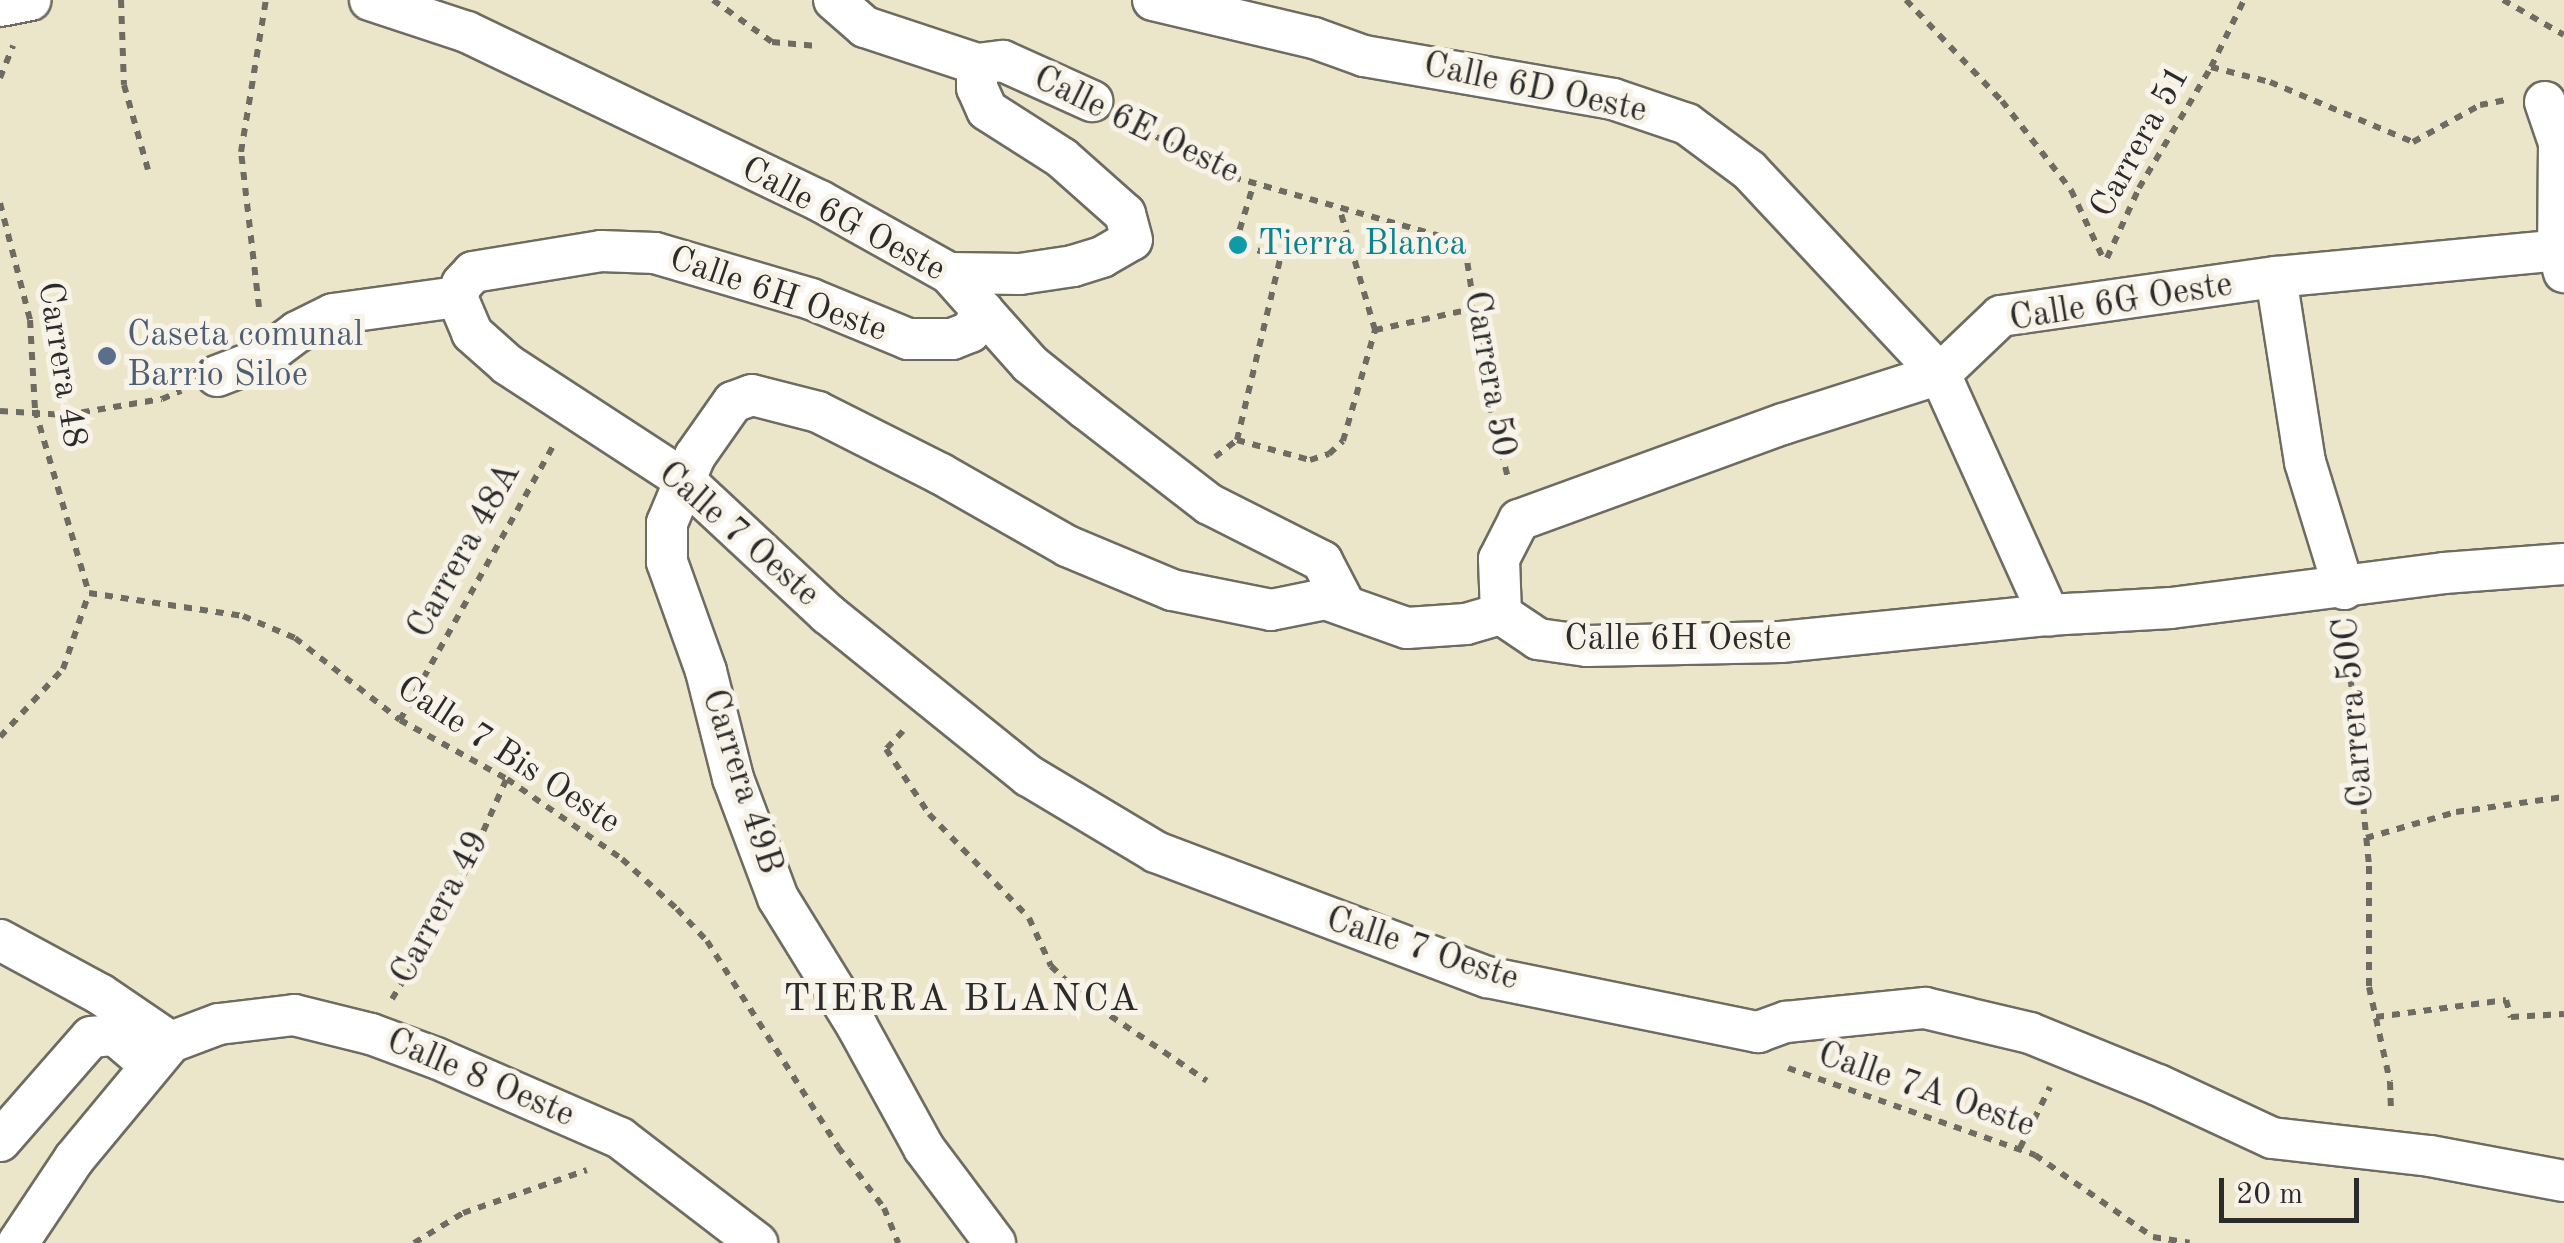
<!DOCTYPE html>
<style>
body{margin:0}
#map{position:relative;width:2564px;height:1243px;overflow:hidden;background:#ebe5c9;font-family:"Old Standard TT",serif}
div>[style]{position:absolute}
.path>*{height:6px;margin-top:-3px;transform-origin:0;background:repeating-linear-gradient(90deg,#6e6c62 0 8px,transparent 0 16px)}
.roads{filter:drop-shadow(2px 0 #6e6c62) drop-shadow(-2px 0 #6e6c62) drop-shadow(0 2px #6e6c62) drop-shadow(0 -2px #6e6c62)}
.minor>*{height:40px;margin:-20px;padding:0 20px;transform-origin:20px;border-radius:20px;background:#fff}
.dots>*{width:28px;height:28px;translate:-50% -50%;box-sizing:border-box;border:5px solid #f7f3e8;border-radius:50%}
span{translate:-50% -50%;white-space:nowrap;text-align:center;line-height:1.15;-webkit-text-stroke:10px #f7f3e8;paint-order:stroke}
.street-label{font-size:35px;color:#2b2b2b}
.culture-label{font-size:35px;color:#0d838f}
.left{translate:0 -50%;text-align:left}
.service-label{font-size:35px;color:#4e5e75}
.neighbourhood-label{font-size:38px;color:#2b2b2b;letter-spacing:2.5px}
.scale{position:absolute;left:2219px;top:1178px;width:140px;height:45px;box-sizing:border-box;border:5px solid #2b2b2b;border-top:0;padding-left:12px;font-size:30px;line-height:35px;white-space:nowrap;color:#2b2b2b;-webkit-text-stroke:8px #f7f3e8;paint-order:stroke}
</style>
<div id="map">
<div class="path">
<div style="left:121px;top:0;width:85px;rotate:88deg"></div>
<div style="left:124px;top:85px;width:88px;rotate:74.2deg"></div>
<div style="left:713px;top:0;width:72px;rotate:35.4deg"></div>
<div style="left:772px;top:42px;width:45px;rotate:5.1deg"></div>
<div style="left:1906px;top:0;width:139px;rotate:46.5deg"></div>
<div style="left:2002px;top:101px;width:113px;rotate:52.2deg"></div>
<div style="left:2071px;top:190px;width:75px;rotate:64.8deg"></div>
<div style="left:2503px;top:0;width:70px;rotate:29.8deg"></div>
<div style="left:2211px;top:67px;width:61px;rotate:14.3deg"></div>
<div style="left:2270px;top:82px;width:155px;rotate:22.8deg"></div>
<div style="left:2413px;top:142px;width:77px;rotate:-28.9deg"></div>
<div style="left:2480px;top:105px;width:25px;rotate:-11deg"></div>
<div style="left:0;top:78px;width:35px;rotate:-68deg"></div>
<div style="left:1128px;top:122px;width:119px;rotate:27.6deg"></div>
<div style="left:1233px;top:177px;width:234px;rotate:15.9deg"></div>
<div style="left:1458px;top:241px;width:9px;rotate:41deg"></div>
<div style="left:1465px;top:247px;width:160px;rotate:81.4deg"></div>
<div style="left:1489px;top:405px;width:75px;rotate:75.4deg"></div>
<div style="left:0;top:203px;width:121px;rotate:75.6deg"></div>
<div style="left:30px;top:320px;width:90px;rotate:86.8deg"></div>
<div style="left:35px;top:410px;width:191px;rotate:73.6deg"></div>
<div style="left:2107px;top:258px;width:77px;rotate:-65.4deg"></div>
<div style="left:2139px;top:188px;width:141px;rotate:-59.2deg"></div>
<div style="left:2211px;top:67px;width:75px;rotate:-63.8deg"></div>
<div style="left:259px;top:307px;width:156px;rotate:-96.6deg"></div>
<div style="left:241px;top:152px;width:154px;rotate:-80.7deg"></div>
<div style="left:1375px;top:330px;width:103px;rotate:-12.3deg"></div>
<div style="left:0;top:411px;width:66px;rotate:3.5deg"></div>
<div style="left:66px;top:415px;width:97px;rotate:-9.5deg"></div>
<div style="left:162px;top:399px;width:21px;rotate:-23deg"></div>
<div style="left:1237px;top:440px;width:189px;rotate:-76.6deg"></div>
<div style="left:1281px;top:256px;width:47px;rotate:-166.6deg"></div>
<div style="left:1235px;top:245px;width:65px;rotate:-73deg"></div>
<div style="left:1215px;top:457px;width:28px;rotate:-38deg"></div>
<div style="left:1237px;top:440px;width:76px;rotate:15.3deg"></div>
<div style="left:1310px;top:460px;width:20px;rotate:-18deg"></div>
<div style="left:1329px;top:454px;width:19px;rotate:-43deg"></div>
<div style="left:1343px;top:441px;width:116px;rotate:-73.9deg"></div>
<div style="left:1375px;top:330px;width:125px;rotate:-106.3deg"></div>
<div style="left:2346px;top:631px;width:236px;rotate:84.4deg"></div>
<div style="left:2369px;top:866px;width:121px;rotate:90deg"></div>
<div style="left:2369px;top:987px;width:97px;rotate:77.5deg"></div>
<div style="left:2390px;top:1082px;width:29px;rotate:88deg"></div>
<div style="left:400px;top:720px;width:314px;rotate:-60.8deg"></div>
<div style="left:903px;top:731px;width:25px;rotate:133deg"></div>
<div style="left:886px;top:749px;width:78px;rotate:56.5deg"></div>
<div style="left:929px;top:814px;width:144px;rotate:46.1deg"></div>
<div style="left:1029px;top:918px;width:53px;rotate:65.4deg"></div>
<div style="left:1051px;top:966px;width:46px;rotate:44.1deg"></div>
<div style="left:1084px;top:998px;width:148px;rotate:34deg"></div>
<div style="left:0;top:737px;width:93px;rotate:-47.2deg"></div>
<div style="left:63px;top:669px;width:80px;rotate:-71.1deg"></div>
<div style="left:89px;top:593px;width:156px;rotate:8.5deg"></div>
<div style="left:243px;top:616px;width:56px;rotate:22.9deg"></div>
<div style="left:295px;top:638px;width:133px;rotate:38deg"></div>
<div style="left:400px;top:720px;width:122px;rotate:28.9deg"></div>
<div style="left:507px;top:779px;width:140px;rotate:34.8deg"></div>
<div style="left:622px;top:859px;width:74px;rotate:42.3deg"></div>
<div style="left:677px;top:909px;width:44px;rotate:46.8deg"></div>
<div style="left:707px;top:941px;width:244px;rotate:57.5deg"></div>
<div style="left:838px;top:1147px;width:76px;rotate:53deg"></div>
<div style="left:884px;top:1208px;width:38px;rotate:68deg"></div>
<div style="left:2366px;top:838px;width:94px;rotate:-16.1deg"></div>
<div style="left:2456px;top:812px;width:109px;rotate:-7.9deg"></div>
<div style="left:392px;top:999px;width:112px;rotate:-58.2deg"></div>
<div style="left:451px;top:904px;width:136px;rotate:-66.1deg"></div>
<div style="left:2376px;top:1017px;width:131px;rotate:-7.5deg"></div>
<div style="left:2506px;top:1000px;width:18px;rotate:74deg"></div>
<div style="left:2511px;top:1017px;width:53px;rotate:-3.2deg"></div>
<div style="left:1788px;top:1068px;width:262px;rotate:19.4deg"></div>
<div style="left:2035px;top:1155px;width:144px;rotate:34.8deg"></div>
<div style="left:2153px;top:1237px;width:37px;rotate:9deg"></div>
<div style="left:2020px;top:1148px;width:68px;rotate:-63.8deg"></div>
<div style="left:414px;top:1243px;width:57px;rotate:-31.5deg"></div>
<div style="left:463px;top:1213px;width:131px;rotate:-19.1deg"></div>
</div>
<div class="roads">
<div class="minor">
<div style="left:370px;top:0;width:102px;rotate:18.3deg"></div>
<div style="left:467px;top:32px;width:391px;rotate:25.6deg"></div>
<div style="left:820px;top:201px;width:148px;rotate:29.2deg"></div>
<div style="left:949px;top:273px;width:122px;rotate:48.3deg"></div>
<div style="left:1030px;top:364px;width:72px;rotate:38.8deg"></div>
<div style="left:1086px;top:409px;width:155px;rotate:37.7deg"></div>
<div style="left:1209px;top:504px;width:127px;rotate:26.8deg"></div>
<div style="left:1322px;top:561px;width:47px;rotate:62.4deg"></div>
<div style="left:834px;top:0;width:41px;rotate:41.1deg"></div>
<div style="left:865px;top:27px;width:118px;rotate:18.3deg"></div>
<div style="left:977px;top:64px;width:26px;rotate:-7deg"></div>
<div style="left:1003px;top:61px;width:98px;rotate:24.2deg"></div>
<div style="left:1153px;top:0;width:165px;rotate:13.3deg"></div>
<div style="left:1314px;top:38px;width:53px;rotate:19.8deg"></div>
<div style="left:1364px;top:56px;width:253px;rotate:9.8deg"></div>
<div style="left:1613px;top:99px;width:78px;rotate:18.7deg"></div>
<div style="left:1687px;top:124px;width:77px;rotate:36.6deg"></div>
<div style="left:1749px;top:170px;width:279px;rotate:46.9deg"></div>
<div style="left:1940px;top:374px;width:265px;rotate:65.7deg"></div>
<div style="left:0;top:6px;width:31px;rotate:-11deg"></div>
<div style="left:2545px;top:102px;width:43px;rotate:71.1deg"></div>
<div style="left:2559px;top:143px;width:107px;rotate:90.5deg"></div>
<div style="left:2558px;top:250px;width:23px;rotate:75deg"></div>
<div style="left:949px;top:273px;width:71px;rotate:0.8deg"></div>
<div style="left:1020px;top:274px;width:54px;rotate:-8.6deg"></div>
<div style="left:1073px;top:266px;width:30px;rotate:-17deg"></div>
<div style="left:1102px;top:257px;width:34px;rotate:-30deg"></div>
<div style="left:1132px;top:240px;width:27px;rotate:-105deg"></div>
<div style="left:1125px;top:214px;width:84px;rotate:-138.4deg"></div>
<div style="left:1062px;top:158px;width:89px;rotate:-147.4deg"></div>
<div style="left:987px;top:110px;width:24px;rotate:-114deg"></div>
<div style="left:977px;top:88px;width:24px;rotate:-90deg"></div>
<div style="left:2276px;top:277px;width:187px;rotate:81.1deg"></div>
<div style="left:2305px;top:462px;width:133px;rotate:72.9deg"></div>
<div style="left:457px;top:297px;width:39px;rotate:67deg"></div>
<div style="left:472px;top:333px;width:48px;rotate:41.6deg"></div>
<div style="left:508px;top:365px;width:209px;rotate:33.1deg"></div>
<div style="left:683px;top:479px;width:198px;rotate:43deg"></div>
<div style="left:828px;top:614px;width:258px;rotate:38.9deg"></div>
<div style="left:1029px;top:776px;width:148px;rotate:30.9deg"></div>
<div style="left:1156px;top:852px;width:354px;rotate:20.7deg"></div>
<div style="left:1487px;top:977px;width:277px;rotate:11.5deg"></div>
<div style="left:1758px;top:1032px;width:30px;rotate:-20deg"></div>
<div style="left:1786px;top:1022px;width:140px;rotate:-5.8deg"></div>
<div style="left:1925px;top:1008px;width:108px;rotate:13.4deg"></div>
<div style="left:2030px;top:1033px;width:138px;rotate:22.1deg"></div>
<div style="left:2158px;top:1085px;width:126px;rotate:24.9deg"></div>
<div style="left:2272px;top:1138px;width:159px;rotate:6.5deg"></div>
<div style="left:2430px;top:1156px;width:136px;rotate:10.6deg"></div>
<div style="left:217px;top:376px;width:47px;rotate:-21.1deg"></div>
<div style="left:261px;top:359px;width:45px;rotate:-36.9deg"></div>
<div style="left:297px;top:332px;width:40px;rotate:-26.6deg"></div>
<div style="left:333px;top:314px;width:125px;rotate:-7.8deg"></div>
<div style="left:457px;top:297px;width:14px;rotate:-69deg"></div>
<div style="left:462px;top:284px;width:16px;rotate:-47deg"></div>
<div style="left:473px;top:272px;width:130px;rotate:-9.3deg"></div>
<div style="left:601px;top:251px;width:54px;rotate:2.1deg"></div>
<div style="left:655px;top:253px;width:163px;rotate:16.4deg"></div>
<div style="left:811px;top:299px;width:105px;rotate:22.4deg"></div>
<div style="left:908px;top:339px;width:44px"></div>
<div style="left:952px;top:339px;width:19px;rotate:-21deg"></div>
<div style="left:970px;top:332px;width:25px;rotate:-58deg"></div>
<div style="left:1501px;top:614px;width:55px;rotate:-92.1deg"></div>
<div style="left:1499px;top:559px;width:44px;rotate:-62.9deg"></div>
<div style="left:1519px;top:520px;width:281px;rotate:-20deg"></div>
<div style="left:1783px;top:424px;width:165px;rotate:-17.7deg"></div>
<div style="left:1940px;top:374px;width:84px;rotate:-43.6deg"></div>
<div style="left:2001px;top:316px;width:278px;rotate:-8.1deg"></div>
<div style="left:2276px;top:277px;width:289px;rotate:-5.4deg"></div>
<div style="left:0;top:940px;width:114px;rotate:28.4deg"></div>
<div style="left:100px;top:994px;width:76px;rotate:34.3deg"></div>
<div style="left:0;top:1141px;width:138px;rotate:-48.8deg"></div>
<div style="left:91px;top:1037px;width:24px;rotate:-5deg"></div>
<div style="left:115px;top:1035px;width:46px;rotate:40.6deg"></div>
<div style="left:18px;top:1243px;width:101px;rotate:-56.3deg"></div>
<div style="left:74px;top:1159px;width:152px;rotate:-50.3deg"></div>
<div style="left:171px;top:1042px;width:51px;rotate:-20.6deg"></div>
<div style="left:219px;top:1024px;width:76px;rotate:-6.8deg"></div>
<div style="left:294px;top:1015px;width:79px;rotate:13.9deg"></div>
<div style="left:371px;top:1034px;width:69px;rotate:20.3deg"></div>
<div style="left:436px;top:1058px;width:201px;rotate:23.5deg"></div>
<div style="left:620px;top:1138px;width:173px;rotate:37.5deg"></div>
<div style="left:995px;top:1243px;width:119px;rotate:-126.8deg"></div>
<div style="left:924px;top:1148px;width:139px;rotate:-118.8deg"></div>
<div style="left:857px;top:1026px;width:150px;rotate:-121.7deg"></div>
<div style="left:778px;top:898px;width:128px;rotate:-110.6deg"></div>
<div style="left:733px;top:778px;width:110px;rotate:-104.2deg"></div>
<div style="left:706px;top:671px;width:116px;rotate:-109.7deg"></div>
<div style="left:667px;top:562px;width:39px;rotate:-90deg"></div>
<div style="left:667px;top:523px;width:73px;rotate:-67.3deg"></div>
<div style="left:695px;top:456px;width:66px;rotate:-54.9deg"></div>
<div style="left:733px;top:402px;width:20px;rotate:-20deg"></div>
<div style="left:752px;top:395px;width:68px;rotate:14.4deg"></div>
<div style="left:818px;top:412px;width:138px;rotate:26.8deg"></div>
<div style="left:941px;top:474px;width:145px;rotate:29.7deg"></div>
<div style="left:1067px;top:546px;width:114px;rotate:22.7deg"></div>
<div style="left:1172px;top:590px;width:101px;rotate:11.4deg"></div>
<div style="left:1271px;top:610px;width:55px;rotate:-11.5deg"></div>
<div style="left:1325px;top:599px;width:87px;rotate:19.5deg"></div>
<div style="left:1407px;top:628px;width:59px;rotate:-3.9deg"></div>
<div style="left:1466px;top:624px;width:36px;rotate:-16deg"></div>
<div style="left:1501px;top:614px;width:45px;rotate:34deg"></div>
<div style="left:1538px;top:639px;width:49px;rotate:8.1deg"></div>
<div style="left:1587px;top:646px;width:194px;rotate:-1.2deg"></div>
<div style="left:1781px;top:642px;width:269px;rotate:-5.8deg"></div>
<div style="left:2049px;top:615px;width:122px;rotate:-3.3deg"></div>
<div style="left:2171px;top:608px;width:275px;rotate:-7.3deg"></div>
<div style="left:2444px;top:573px;width:120px;rotate:-4.3deg"></div>
</div>
</div>
<div class="dots">
<div style="left:1238px;top:245px;background:#0f9aa8"></div>
<div style="left:107px;top:356px;background:#5c6f8a"></div>
</div>
<div class="street-label">
<span style="left:1535px;top:89px;rotate:12deg">Calle 6D Oeste</span>
<span style="left:1136px;top:126px;rotate:26deg">Calle 6E Oeste</span>
<span style="left:2141px;top:142px;rotate:-61deg">Carrera 51</span>
<span style="left:843px;top:220px;rotate:28deg">Calle 6G Oeste</span>
<span style="left:778px;top:295px;rotate:19deg">Calle 6H Oeste</span>
<span style="left:2121px;top:303px;rotate:-9deg">Calle 6G Oeste</span>
<span style="left:61px;top:365px;rotate:81deg">Carrera 48</span>
<span style="left:1489px;top:374px;rotate:80deg">Carrera 50</span>
<span style="left:738px;top:535px;rotate:41deg">Calle 7 Oeste</span>
<span style="left:465px;top:551px;rotate:-61deg">Carrera 48A</span>
<span style="left:1678px;top:640px">Calle 6H Oeste</span>
<span style="left:2355px;top:712px;rotate:-95deg">Carrera 50C</span>
<span style="left:508px;top:756px;rotate:33deg">Calle 7 Bis Oeste</span>
<span style="left:741px;top:782px;rotate:72deg">Carrera 49B</span>
<span style="left:441px;top:908px;rotate:-62deg">Carrera 49</span>
<span style="left:1422px;top:950px;rotate:18deg">Calle 7 Oeste</span>
<span style="left:480px;top:1079px;rotate:23deg">Calle 8 Oeste</span>
<span style="left:1926px;top:1091px;rotate:19deg">Calle 7A Oeste</span>
</div>
<div class="culture-label">
<span class="left" style="left:1258px;top:245px">Tierra Blanca</span>
</div>
<div class="service-label">
<span class="left" style="left:127px;top:356px">Caseta comunal<br>Barrio Siloe</span>
</div>
<div class="neighbourhood-label">
<span style="left:962px;top:1001px">TIERRA BLANCA</span>
</div>
<div class="scale">20 m</div>
</div>
